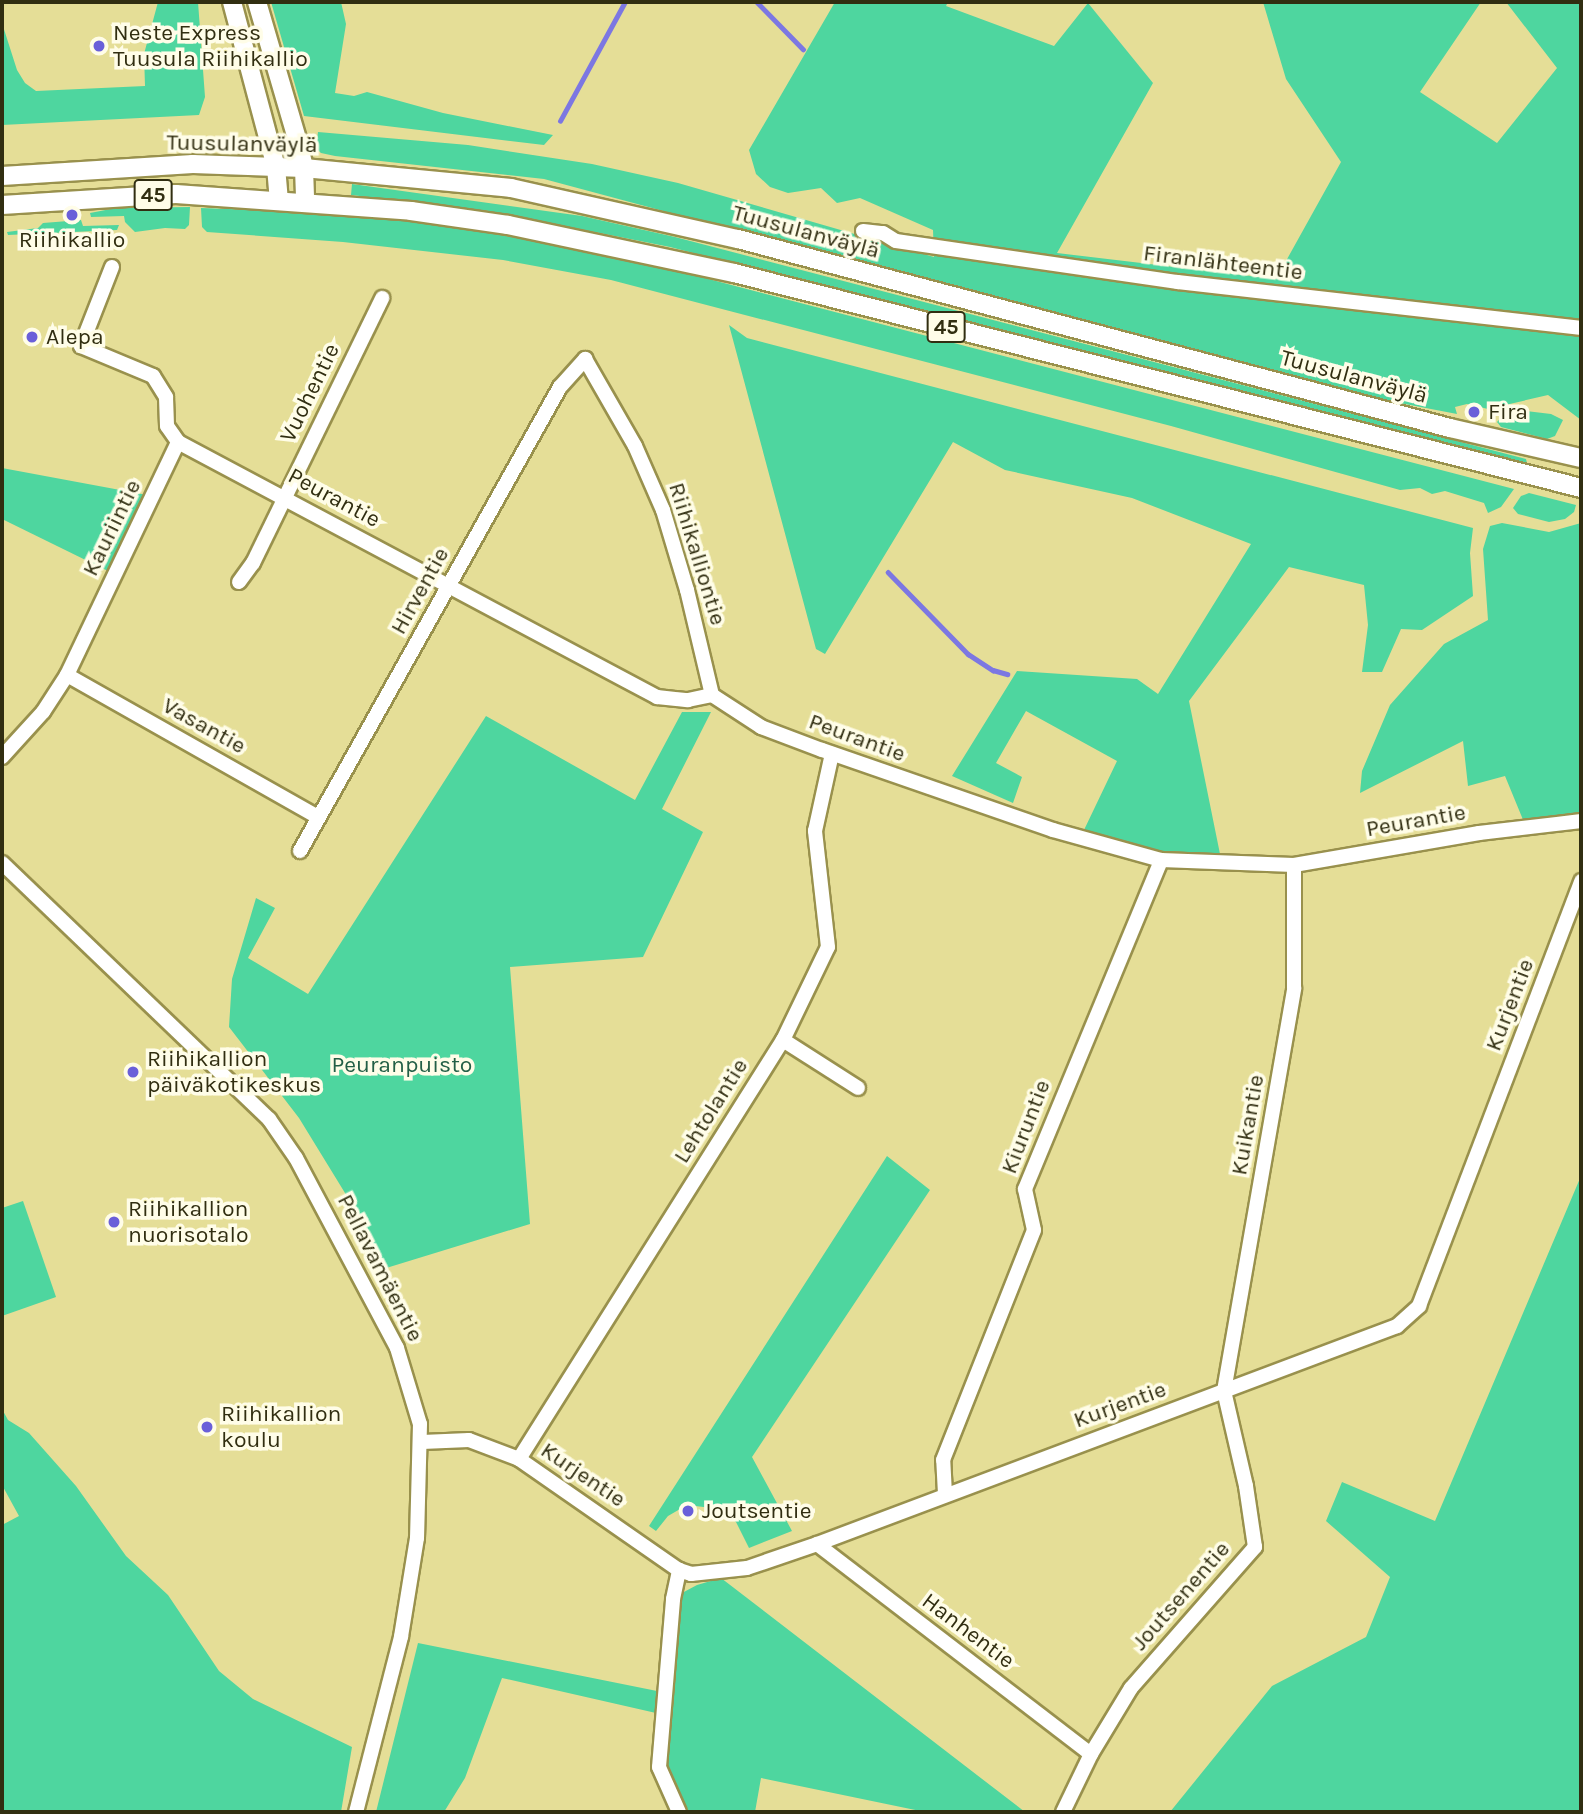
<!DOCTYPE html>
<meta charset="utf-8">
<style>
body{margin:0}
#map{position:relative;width:1583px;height:1814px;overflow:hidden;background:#e5de97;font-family:Karla,sans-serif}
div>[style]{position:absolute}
.green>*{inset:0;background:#4ed69f}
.stream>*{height:4.5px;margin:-2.25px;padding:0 2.25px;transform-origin:2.25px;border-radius:2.25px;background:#7c77e2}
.roads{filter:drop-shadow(2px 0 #99914d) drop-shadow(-2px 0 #99914d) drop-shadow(0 2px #99914d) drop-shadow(0 -2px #99914d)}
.minor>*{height:14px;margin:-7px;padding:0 7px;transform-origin:7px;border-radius:7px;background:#fff}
.major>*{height:18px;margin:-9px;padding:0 9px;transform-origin:9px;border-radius:9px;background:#fff}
.dots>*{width:19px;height:19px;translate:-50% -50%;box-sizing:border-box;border:4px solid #fffde8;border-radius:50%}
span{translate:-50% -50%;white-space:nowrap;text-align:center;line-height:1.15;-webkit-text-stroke:7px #fffde8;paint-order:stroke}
.shield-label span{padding:2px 5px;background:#fffde8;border:2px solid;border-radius:5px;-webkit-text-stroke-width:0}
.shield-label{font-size:21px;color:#312e11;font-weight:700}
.poi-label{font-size:23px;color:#312e11}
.left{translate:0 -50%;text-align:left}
.street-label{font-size:23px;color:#312e11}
.park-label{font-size:23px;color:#235f46}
.frame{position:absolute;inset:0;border:4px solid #312e11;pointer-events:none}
</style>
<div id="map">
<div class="green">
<div style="clip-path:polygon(158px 2px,198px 2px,205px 97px,199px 115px,2px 125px,2px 23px,17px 70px,25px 83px,36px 91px,145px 86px,144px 54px)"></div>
<div style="clip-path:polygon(271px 2px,341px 2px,346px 24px,335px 93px,354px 96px,367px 92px,443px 113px,553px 135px,544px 145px,304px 116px)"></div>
<div style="clip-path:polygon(835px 2px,948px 2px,946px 6px,1054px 46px,1088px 3px,1153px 83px,1057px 253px,1276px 279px,1341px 162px,1286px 79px,1263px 2px,1481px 2px,1420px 92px,1497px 143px,1557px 68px,1506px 2px,1581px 2px,1581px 420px,1548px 395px,1488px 409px,1467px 404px,1455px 407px,1457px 414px,1379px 399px,1196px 354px,544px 179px,335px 156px,321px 153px,310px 143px,317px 140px,318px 132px,468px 145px,592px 164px,678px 183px,934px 257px,933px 230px,860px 198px,837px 203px,821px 188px,788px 193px,770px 187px,756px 174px,749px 150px)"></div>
<div style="clip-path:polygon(352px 184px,582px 216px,675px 237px,1526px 459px,1527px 463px,1520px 466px,670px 247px,489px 211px,351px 195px)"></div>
<div style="clip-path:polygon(190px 207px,189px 225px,185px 229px,165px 228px,135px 232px,125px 222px,124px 216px,91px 217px,90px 213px,116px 208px)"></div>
<div style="clip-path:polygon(201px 208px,343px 213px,465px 228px,651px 264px,1514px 489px,1501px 507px,1488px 513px,1484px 503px,1445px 491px,1432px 494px,1420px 488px,1400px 490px,1171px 426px,611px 280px,503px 260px,343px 242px,207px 232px,202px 227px)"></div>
<div style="clip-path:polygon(81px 220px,83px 226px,119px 225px,117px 230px,8px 235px,7px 232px,38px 228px,43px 223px)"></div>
<div style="clip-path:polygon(729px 325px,747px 338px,1473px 528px,1470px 553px,1473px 596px,1422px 630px,1401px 629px,1382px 672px,1362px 672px,1368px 625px,1364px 585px,1289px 567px,1189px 701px,1220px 854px,1162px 851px,1084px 830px,1117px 761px,1026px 711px,996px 763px,1022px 777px,1013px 803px,952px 776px,1017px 671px,1137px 679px,1158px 694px,1251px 544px,1132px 498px,1005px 470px,953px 442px,825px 654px,816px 649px)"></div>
<div style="clip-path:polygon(1509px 409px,1551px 414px,1563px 420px,1555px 436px,1547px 439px,1501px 427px,1497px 422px)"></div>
<div style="clip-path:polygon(2px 468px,147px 495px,110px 572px,2px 519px)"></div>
<div style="clip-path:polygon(1529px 493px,1576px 505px,1574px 512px,1565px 519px,1549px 522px,1518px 514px,1513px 508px,1521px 496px)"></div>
<div style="clip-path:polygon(1502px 523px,1549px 532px,1581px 523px,1581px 820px,1526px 827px,1505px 776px,1468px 786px,1463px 741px,1360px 793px,1362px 771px,1390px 705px,1444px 644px,1488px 620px,1483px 549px,1490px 526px)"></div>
<div style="clip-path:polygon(682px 712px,711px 712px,662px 809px,703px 832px,643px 957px,510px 967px,530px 1224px,383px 1269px,345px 1193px,299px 1118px,229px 1027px,232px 979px,256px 898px,275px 908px,248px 958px,308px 994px,486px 716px,635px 800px)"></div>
<div style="clip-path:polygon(887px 1156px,930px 1190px,752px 1457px,792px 1531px,749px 1548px,736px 1522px,720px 1509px,687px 1505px,668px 1516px,656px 1531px,649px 1526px)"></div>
<div style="clip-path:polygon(1581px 1176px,1581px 1812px,1170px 1812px,1272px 1686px,1366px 1637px,1390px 1577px,1326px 1521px,1342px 1482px,1435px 1521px)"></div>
<div style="clip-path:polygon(23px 1201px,56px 1297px,2px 1316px,2px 1208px)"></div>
<div style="clip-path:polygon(2px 1409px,8px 1420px,29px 1433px,76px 1486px,126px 1556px,168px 1595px,219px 1671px,253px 1699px,352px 1747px,341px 1812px,2px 1812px,2px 1525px,19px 1516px,2px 1485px)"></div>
<div style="clip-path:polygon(721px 1578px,1025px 1812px,925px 1812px,761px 1778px,755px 1812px,685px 1812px,664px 1767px,682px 1593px,697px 1585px)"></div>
<div style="clip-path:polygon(418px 1643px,657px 1691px,656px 1713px,502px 1678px,465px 1778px,444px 1812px,376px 1812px)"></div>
</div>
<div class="stream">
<div style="left:757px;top:2px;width:66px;rotate:45.6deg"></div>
<div style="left:560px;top:121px;width:136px;rotate:-61.4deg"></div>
<div style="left:888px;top:572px;width:115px;rotate:45.7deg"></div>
<div style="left:968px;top:654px;width:30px;rotate:33deg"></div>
<div style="left:993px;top:670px;width:15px;rotate:16deg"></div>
</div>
<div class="roads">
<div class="minor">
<div style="left:863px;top:231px;width:20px;rotate:6deg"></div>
<div style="left:883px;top:233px;width:15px;rotate:32deg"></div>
<div style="left:896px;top:241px;width:285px;rotate:8.3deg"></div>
<div style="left:1178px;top:282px;width:406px;rotate:6.5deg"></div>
<div style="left:112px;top:267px;width:85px;rotate:111.4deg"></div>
<div style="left:81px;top:346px;width:78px;rotate:22.6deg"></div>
<div style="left:153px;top:376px;width:25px;rotate:58deg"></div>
<div style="left:166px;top:397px;width:29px;rotate:88deg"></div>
<div style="left:167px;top:426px;width:19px;rotate:55deg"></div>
<div style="left:178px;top:442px;width:543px;rotate:28.03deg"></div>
<div style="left:657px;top:697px;width:31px;rotate:6deg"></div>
<div style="left:688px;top:700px;width:25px;rotate:-12deg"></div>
<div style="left:712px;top:695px;width:59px;rotate:33.1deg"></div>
<div style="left:761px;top:727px;width:65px;rotate:20.7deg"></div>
<div style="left:822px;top:750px;width:244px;rotate:19.1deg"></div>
<div style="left:1053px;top:830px;width:112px;rotate:15.5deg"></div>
<div style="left:1161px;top:860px;width:133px;rotate:2.2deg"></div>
<div style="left:1294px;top:865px;width:188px;rotate:-9.8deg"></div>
<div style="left:1479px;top:833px;width:103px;rotate:-6.7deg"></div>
<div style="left:239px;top:582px;width:24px;rotate:-54deg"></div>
<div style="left:253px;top:563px;width:295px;rotate:-64deg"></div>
<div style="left:67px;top:675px;width:288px;rotate:29.5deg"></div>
<div style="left:2px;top:757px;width:61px;rotate:-47.7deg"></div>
<div style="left:43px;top:712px;width:44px;rotate:-57deg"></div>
<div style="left:67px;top:675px;width:258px;rotate:-64.5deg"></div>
<div style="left:300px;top:851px;width:532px;rotate:-60.74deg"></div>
<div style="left:560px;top:387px;width:38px;rotate:-48deg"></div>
<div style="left:585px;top:359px;width:100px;rotate:60.1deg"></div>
<div style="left:635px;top:446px;width:70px;rotate:66.4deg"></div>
<div style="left:663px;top:510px;width:84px;rotate:73.3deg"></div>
<div style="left:687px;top:590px;width:108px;rotate:76.6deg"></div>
<div style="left:2px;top:863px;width:370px;rotate:43.8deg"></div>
<div style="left:269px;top:1119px;width:47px;rotate:55.3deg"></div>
<div style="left:296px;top:1158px;width:215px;rotate:62deg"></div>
<div style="left:397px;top:1348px;width:79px;rotate:73.2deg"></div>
<div style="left:420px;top:1424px;width:114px;rotate:91.5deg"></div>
<div style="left:417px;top:1538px;width:100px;rotate:99.2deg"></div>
<div style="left:401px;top:1637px;width:181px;rotate:104.4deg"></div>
<div style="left:783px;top:1040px;width:89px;rotate:32.6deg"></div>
<div style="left:422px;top:1442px;width:47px;rotate:-2.4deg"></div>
<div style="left:469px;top:1440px;width:53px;rotate:20.8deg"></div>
<div style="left:519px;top:1459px;width:195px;rotate:34.8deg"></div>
<div style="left:679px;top:1570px;width:13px;rotate:18deg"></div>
<div style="left:691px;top:1574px;width:56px;rotate:-6.1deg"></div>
<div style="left:747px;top:1568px;width:74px;rotate:-18.9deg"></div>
<div style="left:817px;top:1544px;width:620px;rotate:-20.6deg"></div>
<div style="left:1397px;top:1326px;width:30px;rotate:-42deg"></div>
<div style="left:1419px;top:1306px;width:455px;rotate:-69.1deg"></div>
<div style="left:519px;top:1459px;width:495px;rotate:-57.8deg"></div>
<div style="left:783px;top:1040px;width:103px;rotate:-64.2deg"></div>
<div style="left:828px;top:947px;width:117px;rotate:-96.4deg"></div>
<div style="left:815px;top:831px;width:79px;rotate:-77.6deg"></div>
<div style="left:945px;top:1494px;width:34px;rotate:-93deg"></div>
<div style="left:943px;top:1460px;width:247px;rotate:-68.4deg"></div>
<div style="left:1034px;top:1230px;width:42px;rotate:-102.4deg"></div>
<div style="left:1025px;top:1189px;width:356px;rotate:-67.5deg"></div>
<div style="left:817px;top:1544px;width:345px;rotate:37.5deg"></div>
<div style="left:679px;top:1812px;width:49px;rotate:-114deg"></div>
<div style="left:659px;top:1767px;width:169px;rotate:-85.2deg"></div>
<div style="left:673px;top:1599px;width:30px;rotate:-78deg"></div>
<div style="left:1063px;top:1812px;width:64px;rotate:-64.2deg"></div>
<div style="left:1091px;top:1754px;width:77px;rotate:-58.8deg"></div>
<div style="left:1131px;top:1688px;width:188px;rotate:-48.7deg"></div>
<div style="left:1255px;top:1547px;width:62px;rotate:-98.4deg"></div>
<div style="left:1246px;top:1486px;width:98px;rotate:-103deg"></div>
<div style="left:1224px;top:1391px;width:409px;rotate:-80.1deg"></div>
<div style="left:1294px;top:988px;width:123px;rotate:-90deg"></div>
</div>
<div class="major">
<div style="left:232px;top:2px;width:171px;rotate:75.1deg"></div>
<div style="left:276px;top:167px;width:33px;rotate:85deg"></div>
<div style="left:257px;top:2px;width:150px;rotate:73.7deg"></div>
<div style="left:299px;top:146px;width:23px;rotate:77deg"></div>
<div style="left:304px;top:168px;width:34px;rotate:88deg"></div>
<div style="left:2px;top:176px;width:191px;rotate:-3.6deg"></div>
<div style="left:193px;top:164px;width:111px;rotate:2.1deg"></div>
<div style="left:304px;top:168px;width:208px;rotate:5.5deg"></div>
<div style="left:511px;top:188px;width:233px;rotate:12.7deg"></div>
<div style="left:738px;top:239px;width:737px;rotate:14.87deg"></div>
<div style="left:1450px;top:428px;width:134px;rotate:12.9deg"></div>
<div style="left:2px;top:205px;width:174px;rotate:-3.6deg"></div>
<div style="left:176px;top:194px;width:236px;rotate:4.1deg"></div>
<div style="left:411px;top:211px;width:98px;rotate:8.2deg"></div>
<div style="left:508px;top:225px;width:231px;rotate:12deg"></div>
<div style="left:734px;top:273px;width:874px;rotate:14.24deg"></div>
</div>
</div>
<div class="dots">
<div style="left:99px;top:46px;background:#6a5fd9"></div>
<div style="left:72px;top:215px;background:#6a5fd9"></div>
<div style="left:32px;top:337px;background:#6a5fd9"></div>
<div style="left:1474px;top:412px;background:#6a5fd9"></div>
<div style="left:133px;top:1072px;background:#6a5fd9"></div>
<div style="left:114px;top:1222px;background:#6a5fd9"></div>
<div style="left:207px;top:1427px;background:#6a5fd9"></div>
<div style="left:688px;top:1511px;background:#6a5fd9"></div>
</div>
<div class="shield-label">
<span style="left:153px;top:195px">45</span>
<span style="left:946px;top:327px">45</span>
</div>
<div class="poi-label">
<span class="left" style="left:113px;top:46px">Neste Express<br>Tuusula Riihikallio</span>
<span style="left:72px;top:240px">Riihikallio</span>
<span class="left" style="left:46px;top:337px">Alepa</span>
<span class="left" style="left:1488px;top:412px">Fira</span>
<span class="left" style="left:147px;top:1072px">Riihikallion<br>päiväkotikeskus</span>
<span class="left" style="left:128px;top:1222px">Riihikallion<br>nuorisotalo</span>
<span class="left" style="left:221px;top:1427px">Riihikallion<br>koulu</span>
<span class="left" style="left:702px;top:1511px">Joutsentie</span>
</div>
<div class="street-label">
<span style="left:242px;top:144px;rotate:1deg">Tuusulanväylä</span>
<span style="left:806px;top:232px;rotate:15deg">Tuusulanväylä</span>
<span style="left:1223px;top:263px;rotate:7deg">Firanlähteentie</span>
<span style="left:1354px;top:377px;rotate:15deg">Tuusulanväylä</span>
<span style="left:310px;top:393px;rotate:-64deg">Vuohentie</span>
<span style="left:334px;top:498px;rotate:28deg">Peurantie</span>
<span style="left:112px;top:528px;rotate:-64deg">Kauriintie</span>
<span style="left:697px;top:554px;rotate:73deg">Riihikalliontie</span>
<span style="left:420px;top:591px;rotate:-61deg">Hirventie</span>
<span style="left:204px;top:726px;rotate:29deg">Vasantie</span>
<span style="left:857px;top:738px;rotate:20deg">Peurantie</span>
<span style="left:1416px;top:821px;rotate:-10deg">Peurantie</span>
<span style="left:1510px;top:1005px;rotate:-69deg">Kurjentie</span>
<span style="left:711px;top:1111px;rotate:-58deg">Lehtolantie</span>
<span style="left:1248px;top:1125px;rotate:-80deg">Kuikantie</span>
<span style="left:1026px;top:1127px;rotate:-69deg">Kiuruntie</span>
<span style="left:380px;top:1268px;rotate:63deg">Pellavamäentie</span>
<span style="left:1120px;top:1405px;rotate:-20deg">Kurjentie</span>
<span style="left:583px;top:1475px;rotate:34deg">Kurjentie</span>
<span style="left:1181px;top:1596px;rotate:-49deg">Joutsenentie</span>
<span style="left:968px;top:1631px;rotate:37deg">Hanhentie</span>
</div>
<div class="park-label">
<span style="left:402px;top:1065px">Peuranpuisto</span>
</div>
<div class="frame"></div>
</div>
